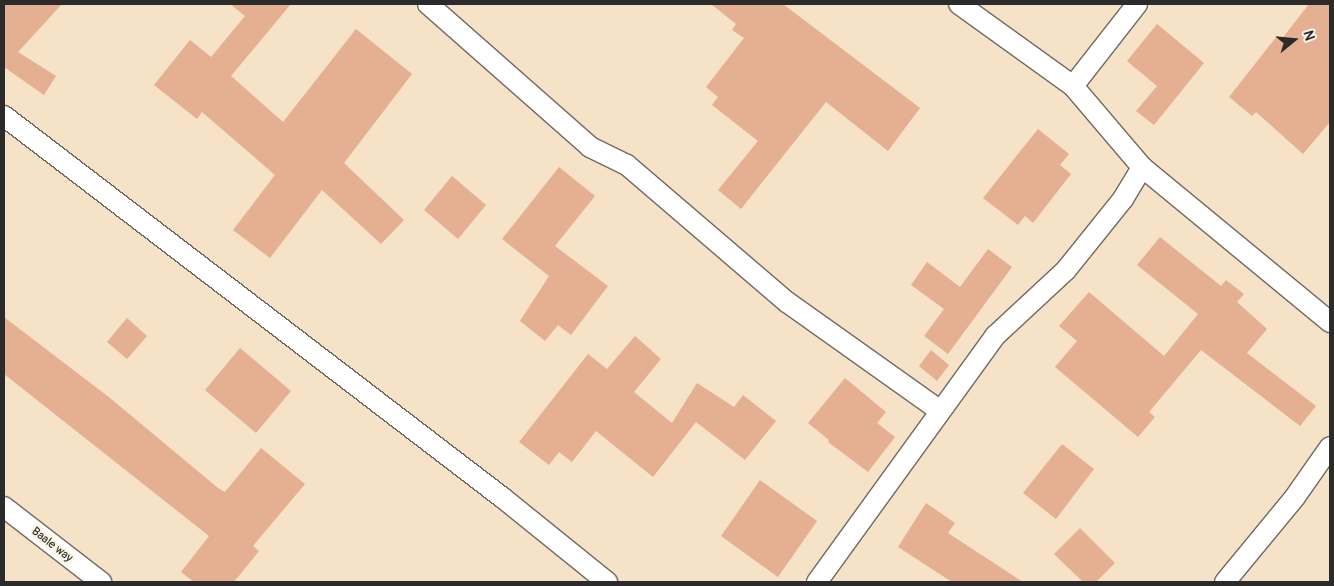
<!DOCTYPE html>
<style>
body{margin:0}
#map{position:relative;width:1334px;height:586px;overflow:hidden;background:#f5e2c7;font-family:Pangolin,sans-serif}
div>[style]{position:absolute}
.building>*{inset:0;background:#e5af92}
.roads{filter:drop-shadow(1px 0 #726b62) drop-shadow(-1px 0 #726b62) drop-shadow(0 1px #726b62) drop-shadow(0 -1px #726b62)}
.minor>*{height:20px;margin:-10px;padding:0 10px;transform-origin:10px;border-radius:10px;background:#fff}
span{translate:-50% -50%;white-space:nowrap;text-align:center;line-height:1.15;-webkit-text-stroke:5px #fcf5e5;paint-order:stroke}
.street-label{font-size:12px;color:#2b2b2b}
.frame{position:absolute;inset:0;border:5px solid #2b2b2b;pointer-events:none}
.north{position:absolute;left:1269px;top:15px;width:50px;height:50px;-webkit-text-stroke:4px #fcf5e5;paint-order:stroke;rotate:73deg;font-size:14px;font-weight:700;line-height:20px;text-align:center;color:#2b2b2b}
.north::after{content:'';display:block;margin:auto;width:18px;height:22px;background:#2b2b2b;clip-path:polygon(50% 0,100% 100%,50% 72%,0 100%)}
</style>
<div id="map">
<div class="building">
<div style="clip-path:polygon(4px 4px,62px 4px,18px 52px,56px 76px,44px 95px,4px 67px)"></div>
<div style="clip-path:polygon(230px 4px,291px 4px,231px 76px,283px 122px,356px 29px,412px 74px,344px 163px,404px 220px,381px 244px,322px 190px,270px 258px,233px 230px,275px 175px,202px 112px,197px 119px,154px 85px,190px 40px,211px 57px,245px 16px)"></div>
<div style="clip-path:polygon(711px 4px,783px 4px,920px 108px,888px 151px,826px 102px,741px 209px,718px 190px,758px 141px,712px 105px,718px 97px,706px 87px,744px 38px,732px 30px,736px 24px)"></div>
<div style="clip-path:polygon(1309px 4px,1330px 4px,1330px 122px,1303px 154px,1256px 112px,1252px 116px,1229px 97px,1277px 36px,1281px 40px)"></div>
<div style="clip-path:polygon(1157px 24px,1204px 63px,1154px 125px,1136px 111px,1157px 86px,1127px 61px)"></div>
<div style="clip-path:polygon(1038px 129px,1069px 154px,1060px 165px,1071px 174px,1033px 223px,1025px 216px,1018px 225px,983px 198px)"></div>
<div style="clip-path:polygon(559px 167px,595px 196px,555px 246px,608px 286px,571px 335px,558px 325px,545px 341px,520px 321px,549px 276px,502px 239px)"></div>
<div style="clip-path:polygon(452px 176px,486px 205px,458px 239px,424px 210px)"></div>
<div style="clip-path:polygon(1160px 237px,1221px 286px,1226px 280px,1244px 294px,1237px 302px,1267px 329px,1247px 353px,1316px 406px,1300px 426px,1201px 350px,1149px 412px,1155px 417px,1138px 437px,1055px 367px,1077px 341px,1059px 326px,1089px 292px,1164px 356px,1198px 314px,1137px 265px)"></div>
<div style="clip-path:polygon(988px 249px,1012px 267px,948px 354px,924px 336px,944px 309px,911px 285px,927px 262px,960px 287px)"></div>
<div style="clip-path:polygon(4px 317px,110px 398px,218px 488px,225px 492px,261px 448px,305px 484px,253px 546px,259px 551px,234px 582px,194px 582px,181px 572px,209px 536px,4px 374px)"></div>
<div style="clip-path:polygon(127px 318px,147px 336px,127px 359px,107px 342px)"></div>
<div style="clip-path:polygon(635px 336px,661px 359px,634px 392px,672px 423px,697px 383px,734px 407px,743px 395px,776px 421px,745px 460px,696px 422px,653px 477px,596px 431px,572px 462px,559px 452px,549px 465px,519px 442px,588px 354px,607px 369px)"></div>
<div style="clip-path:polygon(240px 348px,291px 391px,256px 433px,205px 390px)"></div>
<div style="clip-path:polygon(931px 350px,949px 365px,937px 381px,919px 366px)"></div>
<div style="clip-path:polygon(845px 378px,886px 412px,877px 423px,895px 437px,868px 472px,828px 442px,829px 440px,808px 423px)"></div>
<div style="clip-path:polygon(1062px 444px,1094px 469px,1056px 519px,1023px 493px)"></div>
<div style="clip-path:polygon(760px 480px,817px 521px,778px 577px,721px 536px)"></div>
<div style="clip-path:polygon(926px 503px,955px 523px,948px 533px,1023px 582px,952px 582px,898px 547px)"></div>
<div style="clip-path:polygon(1080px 528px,1115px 563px,1096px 582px,1083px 582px,1054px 554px)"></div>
</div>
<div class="roads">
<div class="minor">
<div style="left:428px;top:4px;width:216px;rotate:41.4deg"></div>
<div style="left:590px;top:147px;width:41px;rotate:25.9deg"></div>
<div style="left:627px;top:165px;width:211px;rotate:40.6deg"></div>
<div style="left:787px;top:302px;width:186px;rotate:35.4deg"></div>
<div style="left:959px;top:4px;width:140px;rotate:35.7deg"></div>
<div style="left:1073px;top:86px;width:106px;rotate:49.6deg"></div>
<div style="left:1142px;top:167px;width:244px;rotate:39.5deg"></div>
<div style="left:1073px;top:86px;width:104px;rotate:-52deg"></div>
<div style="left:4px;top:116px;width:628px;rotate:37.44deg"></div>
<div style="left:503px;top:498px;width:134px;rotate:38.9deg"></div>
<div style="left:4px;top:507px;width:123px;rotate:37.7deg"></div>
<div style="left:817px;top:582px;width:304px;rotate:-54.1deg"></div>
<div style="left:995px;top:336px;width:97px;rotate:-42.9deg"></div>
<div style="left:1066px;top:270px;width:91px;rotate:-51.2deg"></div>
<div style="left:1123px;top:199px;width:37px;rotate:-59deg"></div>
<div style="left:1225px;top:582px;width:110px;rotate:-50.5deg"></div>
<div style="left:1295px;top:497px;width:61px;rotate:-55deg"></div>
</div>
</div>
<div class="street-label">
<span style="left:52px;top:545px;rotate:38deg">Baale way</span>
</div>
<div class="frame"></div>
<div class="north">N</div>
</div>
